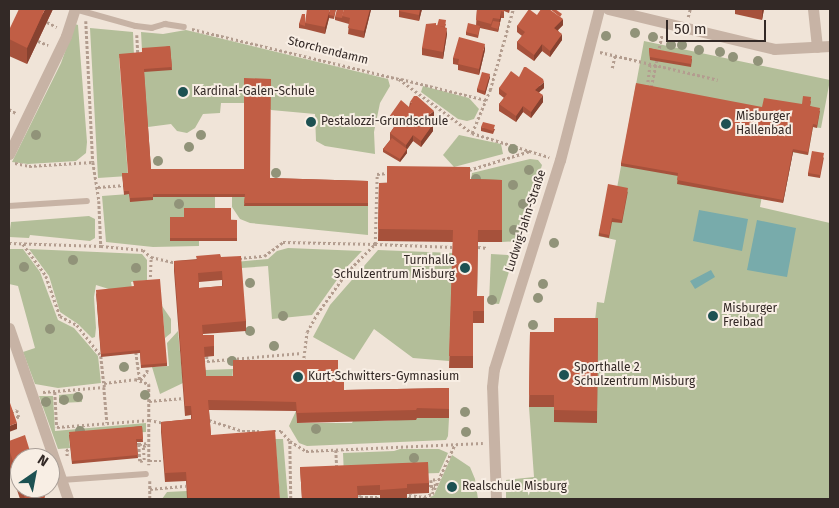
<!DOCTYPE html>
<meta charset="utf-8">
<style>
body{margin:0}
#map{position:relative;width:839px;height:508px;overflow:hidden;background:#f0e4d8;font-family:"Fira Sans",sans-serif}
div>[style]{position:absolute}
.green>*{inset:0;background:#b3be99}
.water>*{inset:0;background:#78abab}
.path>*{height:2.5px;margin-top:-1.25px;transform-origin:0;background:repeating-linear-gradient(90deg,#b39d8f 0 2.5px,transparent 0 5px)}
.service>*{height:5.5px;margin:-2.75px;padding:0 2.75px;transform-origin:2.75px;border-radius:2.75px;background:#c7b3a5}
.minor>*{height:11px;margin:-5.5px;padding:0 5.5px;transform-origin:5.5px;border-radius:5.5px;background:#c7b3a5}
.trees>*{width:10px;height:10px;margin:-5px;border-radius:50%;background:#919379}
.wall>*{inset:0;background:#a6513b}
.shaded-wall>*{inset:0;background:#874230}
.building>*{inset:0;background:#c15e45}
.dots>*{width:14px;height:14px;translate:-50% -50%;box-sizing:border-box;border:2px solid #f8eee4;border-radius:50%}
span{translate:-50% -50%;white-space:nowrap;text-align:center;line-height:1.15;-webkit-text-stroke:4px #f8eee4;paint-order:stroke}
.street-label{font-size:12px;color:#332926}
.poi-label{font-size:12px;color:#332926}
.left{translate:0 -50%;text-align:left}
.right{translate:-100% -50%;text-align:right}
.frame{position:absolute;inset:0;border:10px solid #332926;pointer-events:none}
.north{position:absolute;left:10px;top:448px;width:50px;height:50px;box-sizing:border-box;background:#f8eee4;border:1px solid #a99f98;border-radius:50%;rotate:33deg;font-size:14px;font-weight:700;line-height:20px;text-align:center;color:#332926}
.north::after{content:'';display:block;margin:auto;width:18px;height:22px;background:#1d5152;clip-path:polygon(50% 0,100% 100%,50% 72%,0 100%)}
.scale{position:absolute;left:666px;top:20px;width:100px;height:22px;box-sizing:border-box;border:2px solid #332926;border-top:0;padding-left:6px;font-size:15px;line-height:18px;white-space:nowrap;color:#332926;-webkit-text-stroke:4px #f8eee4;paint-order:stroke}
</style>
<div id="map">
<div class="green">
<div style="clip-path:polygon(75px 24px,78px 25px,87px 142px,86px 153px,76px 161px,28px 164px,12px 162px,61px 63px)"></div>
<div style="clip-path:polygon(90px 28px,133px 32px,134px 56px,119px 58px,128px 176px,98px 178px)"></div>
<div style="clip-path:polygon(186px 30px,388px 79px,390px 86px,380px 103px,374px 132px,375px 154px,325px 146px,316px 141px,315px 114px,271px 110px,245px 82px,244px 103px,221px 103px,220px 113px,203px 114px,195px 128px,187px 133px,177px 131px,171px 124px,148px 127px,144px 72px,170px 50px,142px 51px,141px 32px,163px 34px)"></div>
<div style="clip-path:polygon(644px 41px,830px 80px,821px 128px,813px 127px,808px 155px,779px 150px,771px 145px,760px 207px,830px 223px,830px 499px,506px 499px,506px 480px,534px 477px,529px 407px,554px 407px,554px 422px,597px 422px,594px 330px,597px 302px,604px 303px,616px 240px,598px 236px,602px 220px,617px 188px)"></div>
<div style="clip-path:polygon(423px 86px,469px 98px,479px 109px,474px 119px,467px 121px,458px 119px,421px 92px)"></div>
<div style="clip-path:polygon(459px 135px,501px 144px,503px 154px,454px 167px,443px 155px)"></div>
<div style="clip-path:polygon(530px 159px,538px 160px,542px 165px,520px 238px,518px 241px,502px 242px,502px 192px,470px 191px,472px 173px)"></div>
<div style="clip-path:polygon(129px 194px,130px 201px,153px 197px,215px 197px,215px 211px,184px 211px,184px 220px,170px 241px,199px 241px,199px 246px,153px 247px,106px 242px,102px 196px)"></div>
<div style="clip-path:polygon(232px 197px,245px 197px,245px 206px,368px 206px,368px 235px,250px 223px,240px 219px,232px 207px)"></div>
<div style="clip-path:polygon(89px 216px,95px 219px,95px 238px,90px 241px,30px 235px,29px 238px,9px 237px,11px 222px)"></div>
<div style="clip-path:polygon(288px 248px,362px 251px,344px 270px,312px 315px,272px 319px,268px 266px,241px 268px,225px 263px,268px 259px,277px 251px)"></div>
<div style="clip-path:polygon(9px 249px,23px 249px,40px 272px,58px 320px,74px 328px,98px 356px,101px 383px,58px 388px,35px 384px,23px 352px,35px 348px,18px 286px,9px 284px)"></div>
<div style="clip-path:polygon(29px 249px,142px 254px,147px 260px,147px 280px,131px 282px,132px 288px,112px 290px,96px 285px,94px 297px,96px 328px,95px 337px,92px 338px,78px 324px,60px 312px,49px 276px)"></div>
<div style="clip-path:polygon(378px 250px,453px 253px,449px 361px,413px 358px,374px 329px,354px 360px,313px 337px,330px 305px)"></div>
<div style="clip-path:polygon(491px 254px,508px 255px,512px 262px,499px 304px,489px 303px)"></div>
<div style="clip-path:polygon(162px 306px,171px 319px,171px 333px,165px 338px)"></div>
<div style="clip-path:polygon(178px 331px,183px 383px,160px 394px,152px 367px,169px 366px,167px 343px)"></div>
<div style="clip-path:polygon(233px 369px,232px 386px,206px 386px,205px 370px)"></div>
<div style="clip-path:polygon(81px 393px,82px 402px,59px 403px,59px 395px)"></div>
<div style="clip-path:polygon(39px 396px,53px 396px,55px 431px,146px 423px,146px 432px,69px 436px,70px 448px,58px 449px)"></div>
<div style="clip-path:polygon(296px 411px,297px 423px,352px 423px,353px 421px,385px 421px,417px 418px,449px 418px,448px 436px,446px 440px,307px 446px,299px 443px,289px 426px)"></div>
<div style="clip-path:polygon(275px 439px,283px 439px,288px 499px,280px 499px)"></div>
<div style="clip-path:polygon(400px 449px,439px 449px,448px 453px,439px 473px,344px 476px,343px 453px,394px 451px)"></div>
<div style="clip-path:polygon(452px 455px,470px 467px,475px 479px,478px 499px,428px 499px,434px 495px)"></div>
<div style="clip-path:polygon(187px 491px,187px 499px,162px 499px,167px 492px)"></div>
</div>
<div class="water">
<div style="clip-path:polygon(699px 210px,748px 219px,742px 251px,693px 241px)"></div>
<div style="clip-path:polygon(757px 220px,796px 228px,787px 277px,747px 270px)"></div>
<div style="clip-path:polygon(711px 270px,715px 277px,695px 289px,690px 281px)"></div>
</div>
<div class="path">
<div style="left:688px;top:17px;width:8px;rotate:-76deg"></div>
<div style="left:86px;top:21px;width:141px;rotate:87.2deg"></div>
<div style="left:93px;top:162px;width:39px;rotate:81deg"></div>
<div style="left:99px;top:201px;width:45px;rotate:87.5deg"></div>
<div style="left:47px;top:22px;width:11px;rotate:27deg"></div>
<div style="left:192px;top:29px;width:213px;rotate:13.6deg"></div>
<div style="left:399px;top:79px;width:91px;rotate:36.5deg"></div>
<div style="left:472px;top:133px;width:81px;rotate:17.3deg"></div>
<div style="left:137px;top:35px;width:19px;rotate:87deg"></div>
<div style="left:38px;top:41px;width:11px;rotate:22deg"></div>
<div style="left:600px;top:52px;width:121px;rotate:13.3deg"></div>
<div style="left:658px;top:53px;width:19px;rotate:-78deg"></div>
<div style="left:612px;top:68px;width:13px;rotate:-77deg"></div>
<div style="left:401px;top:79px;width:88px;rotate:13.9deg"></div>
<div style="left:647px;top:87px;width:23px;rotate:-83deg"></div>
<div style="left:651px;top:87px;width:29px;rotate:-78deg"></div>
<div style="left:9px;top:109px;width:8px;rotate:30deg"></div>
<div style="left:472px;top:133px;width:47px;rotate:-67.3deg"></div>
<div style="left:490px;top:90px;width:84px;rotate:-74.1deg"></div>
<div style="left:15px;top:163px;width:14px;rotate:12deg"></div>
<div style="left:29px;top:166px;width:64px;rotate:-3.6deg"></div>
<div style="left:469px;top:170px;width:64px;rotate:-17.3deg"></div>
<div style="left:98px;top:187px;width:27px;rotate:-4deg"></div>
<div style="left:9px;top:243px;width:92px;rotate:1.9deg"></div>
<div style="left:101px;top:246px;width:42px;rotate:5.4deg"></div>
<div style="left:143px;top:250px;width:11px;rotate:41deg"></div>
<div style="left:151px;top:257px;width:26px;rotate:13deg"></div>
<div style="left:23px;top:244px;width:39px;rotate:54deg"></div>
<div style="left:46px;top:276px;width:42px;rotate:70.7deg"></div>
<div style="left:60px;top:316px;width:19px;rotate:28deg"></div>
<div style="left:77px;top:325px;width:39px;rotate:52deg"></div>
<div style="left:101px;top:356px;width:27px;rotate:84deg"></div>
<div style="left:104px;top:383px;width:31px;rotate:-7deg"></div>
<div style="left:135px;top:379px;width:15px;rotate:20deg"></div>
<div style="left:149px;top:384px;width:81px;rotate:90deg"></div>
<div style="left:478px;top:247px;width:10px;rotate:6deg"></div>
<div style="left:239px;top:258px;width:25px;rotate:-5deg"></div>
<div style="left:264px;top:256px;width:24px;rotate:-36deg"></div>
<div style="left:283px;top:242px;width:92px;rotate:1.2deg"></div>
<div style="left:375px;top:244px;width:70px;rotate:-88.4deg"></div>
<div style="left:377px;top:174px;width:11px;rotate:-5deg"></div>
<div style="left:150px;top:282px;width:25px;rotate:-88deg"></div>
<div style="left:136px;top:352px;width:28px;rotate:82deg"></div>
<div style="left:207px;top:356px;width:5px;rotate:90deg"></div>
<div style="left:207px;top:361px;width:95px;rotate:-4.8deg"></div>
<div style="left:303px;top:363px;width:31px;rotate:-83deg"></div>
<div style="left:307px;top:332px;width:21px;rotate:-61deg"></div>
<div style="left:317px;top:314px;width:52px;rotate:-54.5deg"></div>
<div style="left:347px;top:272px;width:40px;rotate:-45deg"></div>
<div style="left:375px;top:244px;width:78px;rotate:2.2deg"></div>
<div style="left:140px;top:380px;width:11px;rotate:-49deg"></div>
<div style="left:147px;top:372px;width:7px;rotate:-98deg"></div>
<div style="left:104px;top:387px;width:36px;rotate:85deg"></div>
<div style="left:43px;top:392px;width:61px;rotate:-4.7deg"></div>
<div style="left:104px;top:387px;width:4px;rotate:-90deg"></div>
<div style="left:55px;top:392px;width:35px;rotate:87deg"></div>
<div style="left:57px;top:427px;width:92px;rotate:-4.4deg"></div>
<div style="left:149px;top:420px;width:15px;rotate:11deg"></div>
<div style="left:149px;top:401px;width:35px;rotate:-5deg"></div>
<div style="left:11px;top:412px;width:6px;rotate:-18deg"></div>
<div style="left:17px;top:410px;width:7px;rotate:74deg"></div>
<div style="left:19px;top:417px;width:6px;rotate:162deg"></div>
<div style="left:209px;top:420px;width:35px;rotate:18deg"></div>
<div style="left:242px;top:431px;width:19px"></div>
<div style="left:274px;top:431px;width:7px"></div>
<div style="left:281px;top:431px;width:13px;rotate:48deg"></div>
<div style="left:290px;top:441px;width:19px;rotate:32deg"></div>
<div style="left:306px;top:451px;width:177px;rotate:-2.6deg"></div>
<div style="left:290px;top:441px;width:58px;rotate:89deg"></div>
<div style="left:137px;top:444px;width:2px"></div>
<div style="left:139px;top:444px;width:17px;rotate:87deg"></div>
<div style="left:140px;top:461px;width:4px;rotate:-14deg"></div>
<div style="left:144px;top:460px;width:14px;rotate:-94deg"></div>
<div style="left:143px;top:446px;width:5px;rotate:-11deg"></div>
<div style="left:139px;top:444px;width:10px;rotate:-6deg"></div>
<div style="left:336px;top:450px;width:17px;rotate:87deg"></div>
<div style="left:67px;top:456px;width:6px;rotate:-99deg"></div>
<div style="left:66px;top:450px;width:5px;rotate:-11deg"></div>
<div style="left:149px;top:461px;width:12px"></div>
<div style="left:150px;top:481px;width:18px;rotate:90deg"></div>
<div style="left:429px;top:486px;width:6px"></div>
<div style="left:435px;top:486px;width:6px;rotate:-90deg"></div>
<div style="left:435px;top:480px;width:4px;rotate:180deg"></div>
<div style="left:431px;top:480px;width:8px;rotate:83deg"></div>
<div style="left:432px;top:488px;width:2px;rotate:27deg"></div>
<div style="left:150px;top:489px;width:36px;rotate:-5deg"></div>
<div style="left:360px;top:495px;width:2px;rotate:90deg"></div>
<div style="left:360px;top:497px;width:17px"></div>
<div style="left:377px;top:497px;width:2px;rotate:63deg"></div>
<div style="left:409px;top:499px;width:4px;rotate:-90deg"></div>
<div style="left:409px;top:495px;width:15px;rotate:8deg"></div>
<div style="left:424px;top:499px;width:2px;rotate:-90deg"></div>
<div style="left:424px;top:497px;width:9px;rotate:-21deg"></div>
<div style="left:432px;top:494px;width:55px;rotate:-65.3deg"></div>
</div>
<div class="service">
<div style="left:75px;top:9px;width:63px;rotate:15.6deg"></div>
<div style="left:136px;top:26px;width:16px;rotate:7deg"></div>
<div style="left:152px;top:28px;width:14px;rotate:-17deg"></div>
<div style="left:165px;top:24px;width:19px;rotate:9deg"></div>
<div style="left:9px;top:206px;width:78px;rotate:-3.7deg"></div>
<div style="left:62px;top:480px;width:84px;rotate:-4.1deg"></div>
</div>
<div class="minor">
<div style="left:608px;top:9px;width:171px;rotate:13.5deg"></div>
<div style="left:774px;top:49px;width:56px;rotate:-3.1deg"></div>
<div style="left:813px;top:9px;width:38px;rotate:84deg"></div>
<div style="left:9px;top:154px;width:131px;rotate:-64.2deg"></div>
<div style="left:66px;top:36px;width:28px;rotate:-72deg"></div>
<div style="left:9px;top:328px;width:181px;rotate:71deg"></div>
<div style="left:496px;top:499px;width:112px;rotate:-92deg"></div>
<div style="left:492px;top:387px;width:18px;rotate:-84deg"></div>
<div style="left:494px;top:369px;width:219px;rotate:-72.5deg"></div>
<div style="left:560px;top:160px;width:156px;rotate:-75.5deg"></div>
</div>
<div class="trees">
<div style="left:635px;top:33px"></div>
<div style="left:606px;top:36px"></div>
<div style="left:653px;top:37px"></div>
<div style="left:671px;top:45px"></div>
<div style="left:682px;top:45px"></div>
<div style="left:699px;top:50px"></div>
<div style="left:720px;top:52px"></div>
<div style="left:733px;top:57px"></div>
<div style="left:758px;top:61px"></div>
<div style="left:36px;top:135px"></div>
<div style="left:201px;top:135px"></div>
<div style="left:189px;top:147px"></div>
<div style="left:513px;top:149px"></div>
<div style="left:158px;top:161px"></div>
<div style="left:529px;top:170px"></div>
<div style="left:276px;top:173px"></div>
<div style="left:476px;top:179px"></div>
<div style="left:513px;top:185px"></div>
<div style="left:179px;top:204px"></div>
<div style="left:523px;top:204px"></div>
<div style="left:514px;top:230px"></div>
<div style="left:554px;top:243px"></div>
<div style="left:73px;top:260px"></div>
<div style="left:24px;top:267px"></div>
<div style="left:136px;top:268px"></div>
<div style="left:250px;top:283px"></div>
<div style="left:543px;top:284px"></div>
<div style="left:538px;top:298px"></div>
<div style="left:492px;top:300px"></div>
<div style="left:283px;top:316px"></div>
<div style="left:533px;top:325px"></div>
<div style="left:50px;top:329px"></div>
<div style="left:250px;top:331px"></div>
<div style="left:274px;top:346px"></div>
<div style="left:232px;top:361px"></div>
<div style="left:124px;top:367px"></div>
<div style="left:145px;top:395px"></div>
<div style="left:78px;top:397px"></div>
<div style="left:64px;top:400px"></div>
<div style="left:46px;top:402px"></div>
<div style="left:465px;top:412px"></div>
<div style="left:316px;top:429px"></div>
<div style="left:80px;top:431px"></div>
<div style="left:466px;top:432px"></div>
<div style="left:414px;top:458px"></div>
<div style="left:471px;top:486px"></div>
<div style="left:453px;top:489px"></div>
</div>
<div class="wall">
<div style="clip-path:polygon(53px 9px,27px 64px,9px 56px,9px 30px)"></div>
<div style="clip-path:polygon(336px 9px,334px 19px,329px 18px,325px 34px,305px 29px,305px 23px)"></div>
<div style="clip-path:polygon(371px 9px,364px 38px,348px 34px,349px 24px,335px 20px,335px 17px)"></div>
<div style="clip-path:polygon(399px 9px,422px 9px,419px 21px,399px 17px)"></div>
<div style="clip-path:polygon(477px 9px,510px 9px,509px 13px,504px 11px,504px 18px,501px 18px,498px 32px,480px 28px,478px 38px,466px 35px,466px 32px,476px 26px)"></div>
<div style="clip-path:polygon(735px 9px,764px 9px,762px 20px,735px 14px)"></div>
<div style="clip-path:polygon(305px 14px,305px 29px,299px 28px,299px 24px)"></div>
<div style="clip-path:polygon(537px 15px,562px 18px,563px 25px,558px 30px,562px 40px,550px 57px,542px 51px,534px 61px,517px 49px,517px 42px,522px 36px,517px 32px,517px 26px)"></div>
<div style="clip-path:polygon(446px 24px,445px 27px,447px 34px,443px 59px,422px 55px,422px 48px,436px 26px)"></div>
<div style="clip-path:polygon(170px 46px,172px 70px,144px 72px,151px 169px,270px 178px,368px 181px,368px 206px,244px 206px,245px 197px,153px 197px,153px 200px,130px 202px,129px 194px,124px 195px,122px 173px,128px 173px,142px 52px)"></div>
<div style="clip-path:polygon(649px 48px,692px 59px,691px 67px,650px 60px)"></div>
<div style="clip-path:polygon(485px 50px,479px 75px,458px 70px,458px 65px,453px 64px,453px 58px)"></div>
<div style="clip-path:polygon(490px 77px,485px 95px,477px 92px,477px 89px)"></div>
<div style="clip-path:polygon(519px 77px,544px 88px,539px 92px,543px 102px,531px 118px,523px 112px,516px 122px,499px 111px,499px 104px,504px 98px,499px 94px,499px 88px)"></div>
<div style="clip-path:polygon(811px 101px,810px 106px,820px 111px,817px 128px,813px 127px,808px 155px,793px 152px,783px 203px,677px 184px,678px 176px,621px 166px,621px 163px,762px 107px,802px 104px)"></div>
<div style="clip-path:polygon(410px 102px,434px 117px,429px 121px,433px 131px,421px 147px,413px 141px,407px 149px,407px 153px,400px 162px,383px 152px,383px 149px,390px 140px,390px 133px,394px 127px,389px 123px,389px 117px,409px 107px)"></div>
<div style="clip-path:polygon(481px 127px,495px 129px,493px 134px,481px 131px)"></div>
<div style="clip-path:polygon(824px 157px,820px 178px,808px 176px,808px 173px)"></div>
<div style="clip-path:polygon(470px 179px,502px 180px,502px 242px,478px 242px,477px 296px,484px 296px,484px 323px,473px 323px,473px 368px,449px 368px,453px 242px,378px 241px,379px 183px)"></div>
<div style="clip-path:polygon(628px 191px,622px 223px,612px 222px,609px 238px,599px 236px,599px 233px)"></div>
<div style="clip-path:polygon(170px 217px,237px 220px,237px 241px,170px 241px)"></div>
<div style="clip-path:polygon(evenodd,221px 257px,246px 321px,246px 331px,203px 334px,203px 335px,214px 346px,214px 356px,204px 357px,206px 376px,338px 382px,344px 390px,449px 388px,449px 418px,417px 418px,416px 420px,297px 423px,296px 411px,209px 410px,211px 435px,280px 499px,187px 499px,186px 481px,165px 482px,161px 432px,161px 422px,191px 419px,191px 415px,185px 416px,174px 271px,174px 261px,221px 257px,222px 280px,222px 286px,199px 288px,199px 282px,222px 280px)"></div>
<div style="clip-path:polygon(96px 293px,167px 363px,167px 366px,141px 368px,140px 353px,101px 357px)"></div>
<div style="clip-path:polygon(598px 318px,597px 423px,554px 422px,554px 407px,529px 407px,530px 332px,554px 332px)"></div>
<div style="clip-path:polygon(142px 426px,143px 442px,137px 442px,138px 458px,72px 464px,69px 435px)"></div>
<div style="clip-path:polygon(9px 441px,20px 458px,20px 488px,42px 488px,45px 499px,20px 499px,9px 466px)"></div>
<div style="clip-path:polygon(300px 467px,429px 483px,429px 493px,407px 494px,407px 498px,380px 499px,380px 495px,358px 495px,358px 499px,302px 499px)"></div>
</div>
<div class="shaded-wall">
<div style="clip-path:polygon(45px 9px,53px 9px,27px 64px,27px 48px)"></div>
<div style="clip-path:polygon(330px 9px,329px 18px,325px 34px,325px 27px)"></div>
<div style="clip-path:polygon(370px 9px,371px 9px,371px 10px,364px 38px,364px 31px)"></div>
<div style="clip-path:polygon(420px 9px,422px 9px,419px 21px,419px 15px)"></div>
<div style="clip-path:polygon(762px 9px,764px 9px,762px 20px)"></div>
<div style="clip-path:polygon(501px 11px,501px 18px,498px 32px,498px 29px)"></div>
<div style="clip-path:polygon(563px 19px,563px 25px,554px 34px,554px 28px)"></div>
<div style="clip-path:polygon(447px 28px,447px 34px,443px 59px,443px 52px)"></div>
<div style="clip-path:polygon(562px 34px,562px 40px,550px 57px,550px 51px)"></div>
<div style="clip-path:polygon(485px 44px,485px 50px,479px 75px,479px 69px)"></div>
<div style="clip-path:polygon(542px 44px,542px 51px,534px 61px,534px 55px)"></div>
<div style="clip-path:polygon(490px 74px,490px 77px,485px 95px,485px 91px)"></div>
<div style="clip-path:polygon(10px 77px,10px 84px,9px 87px,9px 81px)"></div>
<div style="clip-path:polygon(544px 82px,544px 88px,535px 96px,535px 90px)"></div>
<div style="clip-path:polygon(543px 95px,543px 102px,531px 118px,531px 112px)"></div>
<div style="clip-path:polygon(523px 106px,523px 112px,516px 122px,516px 116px)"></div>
<div style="clip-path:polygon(434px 111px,434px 117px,425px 125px,425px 118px)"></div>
<div style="clip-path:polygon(433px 124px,433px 131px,421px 147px,421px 141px)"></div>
<div style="clip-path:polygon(413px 135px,413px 141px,406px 151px,406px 145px)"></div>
<div style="clip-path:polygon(407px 149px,407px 153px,400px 162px,400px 159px)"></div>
<div style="clip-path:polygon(793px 149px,793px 152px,783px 203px,783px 200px)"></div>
<div style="clip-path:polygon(17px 423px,17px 429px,9px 432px,9px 426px)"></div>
</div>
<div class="building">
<div style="clip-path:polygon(19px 9px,45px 9px,27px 48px,9px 39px,9px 30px)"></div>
<div style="clip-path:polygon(307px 9px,330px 9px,325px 27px,305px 23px)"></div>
<div style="clip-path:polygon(330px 9px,336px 9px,334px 16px,329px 15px)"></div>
<div style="clip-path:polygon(337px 9px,344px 9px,342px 18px,335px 17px)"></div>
<div style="clip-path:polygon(344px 9px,370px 9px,364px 31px,348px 28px,350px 18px,342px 16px)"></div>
<div style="clip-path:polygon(399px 9px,420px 9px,419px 15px,399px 11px)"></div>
<div style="clip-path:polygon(477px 9px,504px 9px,504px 12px,501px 11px,500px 19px,493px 18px,491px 24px,476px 20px)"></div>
<div style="clip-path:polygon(529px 9px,537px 15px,541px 9px,549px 9px,563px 19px,554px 28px,562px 34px,550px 51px,542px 44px,534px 55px,517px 42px,525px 32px,517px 26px)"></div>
<div style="clip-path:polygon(550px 9px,555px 9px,562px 14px,560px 17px)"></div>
<div style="clip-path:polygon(302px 14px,305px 14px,305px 26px,299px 24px)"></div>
<div style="clip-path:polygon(439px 19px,446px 20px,445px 27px,437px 26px)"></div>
<div style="clip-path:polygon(493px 21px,500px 22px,498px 29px,491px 27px)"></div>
<div style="clip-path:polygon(436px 23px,436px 25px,447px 28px,443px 52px,422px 48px,426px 24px)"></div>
<div style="clip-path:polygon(468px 23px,480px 26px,478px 35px,466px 32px)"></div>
<div style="clip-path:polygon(459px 37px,485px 44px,479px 69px,458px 64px,459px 59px,453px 58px)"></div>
<div style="clip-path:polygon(170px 46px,172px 67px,144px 69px,151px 169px,244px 169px,244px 78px,271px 79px,270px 178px,368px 181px,368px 203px,244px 203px,245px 194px,153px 194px,153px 197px,130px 198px,129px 191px,124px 191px,122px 173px,128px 173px,119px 54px,142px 52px,142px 48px)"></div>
<div style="clip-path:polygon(649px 48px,692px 56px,691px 64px,650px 57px)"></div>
<div style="clip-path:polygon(524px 67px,526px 67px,543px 79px,544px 82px,535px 90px,543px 95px,531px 112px,523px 106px,516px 116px,499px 104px,507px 94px,499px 88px,511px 71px,519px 77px)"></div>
<div style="clip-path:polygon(482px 72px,490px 74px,485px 91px,477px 89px)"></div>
<div style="clip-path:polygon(636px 83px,762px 107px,764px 98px,802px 104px,803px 96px,811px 97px,810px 106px,820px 108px,817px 125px,813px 124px,808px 152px,793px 149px,783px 200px,677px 180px,678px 173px,621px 163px)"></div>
<div style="clip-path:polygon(414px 96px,417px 96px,434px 111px,425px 118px,433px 124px,421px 141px,413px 135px,406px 145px,390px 133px,397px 123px,389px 117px,401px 100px,409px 107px,412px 103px,410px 102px)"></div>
<div style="clip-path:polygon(483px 122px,495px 125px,493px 131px,481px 127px)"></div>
<div style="clip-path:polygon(392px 138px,407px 149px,400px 159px,383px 149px)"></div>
<div style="clip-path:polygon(812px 151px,824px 153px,820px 175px,808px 173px)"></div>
<div style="clip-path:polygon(387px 166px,470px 167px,470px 179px,502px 180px,502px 230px,478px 230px,477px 296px,484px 296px,484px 311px,473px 311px,473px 356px,449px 356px,453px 230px,378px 229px,379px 183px,387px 183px)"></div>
<div style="clip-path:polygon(608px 184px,628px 188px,622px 220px,612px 218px,609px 235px,599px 233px)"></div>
<div style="clip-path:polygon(184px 208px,231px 208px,231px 220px,237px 220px,237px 238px,170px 238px,170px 217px,184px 217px)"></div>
<div style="clip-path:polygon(evenodd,220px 254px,221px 257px,241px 256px,246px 321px,202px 325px,203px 335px,214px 335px,214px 346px,204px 347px,206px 376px,233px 376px,233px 360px,338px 360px,338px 382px,344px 382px,344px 390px,449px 388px,449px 409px,417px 408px,416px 410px,297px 413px,296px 402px,208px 400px,211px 435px,275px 430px,280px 499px,188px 499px,186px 472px,165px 473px,161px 422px,192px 419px,191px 406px,185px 406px,174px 261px,197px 260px,196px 256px,220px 254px,222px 271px,223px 286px,199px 288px,198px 273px,222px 271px)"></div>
<div style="clip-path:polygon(160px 279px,167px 363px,141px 365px,140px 350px,101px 354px,96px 290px,134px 286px,133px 281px)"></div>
<div style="clip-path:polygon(554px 318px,598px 318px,597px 411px,554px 410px,554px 395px,529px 395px,530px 332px,554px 332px)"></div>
<div style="clip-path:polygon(9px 400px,17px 423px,9px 426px)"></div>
<div style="clip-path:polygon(142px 426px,143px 439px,136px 439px,138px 455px,72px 461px,69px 432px)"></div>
<div style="clip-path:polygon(25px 435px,32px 458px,20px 458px,20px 483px,9px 449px,9px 441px)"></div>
<div style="clip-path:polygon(428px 462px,429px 483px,407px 484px,407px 488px,380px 490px,380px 485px,357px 486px,358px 499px,302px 499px,300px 467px)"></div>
<div style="clip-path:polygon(22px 488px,42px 488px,45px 497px,39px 499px,25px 499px)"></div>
</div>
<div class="dots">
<div style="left:183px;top:92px;background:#1d5152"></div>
<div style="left:311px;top:122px;background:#1d5152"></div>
<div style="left:726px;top:124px;background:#1d5152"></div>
<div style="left:465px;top:268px;background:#1d5152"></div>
<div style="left:713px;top:316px;background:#1d5152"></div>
<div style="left:564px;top:375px;background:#1d5152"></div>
<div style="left:298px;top:377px;background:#1d5152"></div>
<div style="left:452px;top:487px;background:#1d5152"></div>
</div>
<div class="street-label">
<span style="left:328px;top:51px;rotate:14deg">Storchendamm</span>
<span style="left:526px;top:221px;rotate:-72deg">Ludwig-Jahn-Straße</span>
</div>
<div class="poi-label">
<span class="left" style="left:193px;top:92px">Kardinal-Galen-Schule</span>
<span class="left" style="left:736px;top:124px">Misburger<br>Hallenbad</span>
<span class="left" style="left:321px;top:122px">Pestalozzi-Grundschule</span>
<span class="right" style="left:455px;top:268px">Turnhalle<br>Schulzentrum Misburg</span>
<span class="left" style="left:723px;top:316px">Misburger<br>Freibad</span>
<span class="left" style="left:574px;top:375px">Sporthalle 2<br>Schulzentrum Misburg</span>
<span class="left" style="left:308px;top:377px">Kurt-Schwitters-Gymnasium</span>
<span class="left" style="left:462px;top:487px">Realschule Misburg</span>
</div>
<div class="frame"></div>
<div class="north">N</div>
<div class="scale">50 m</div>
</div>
